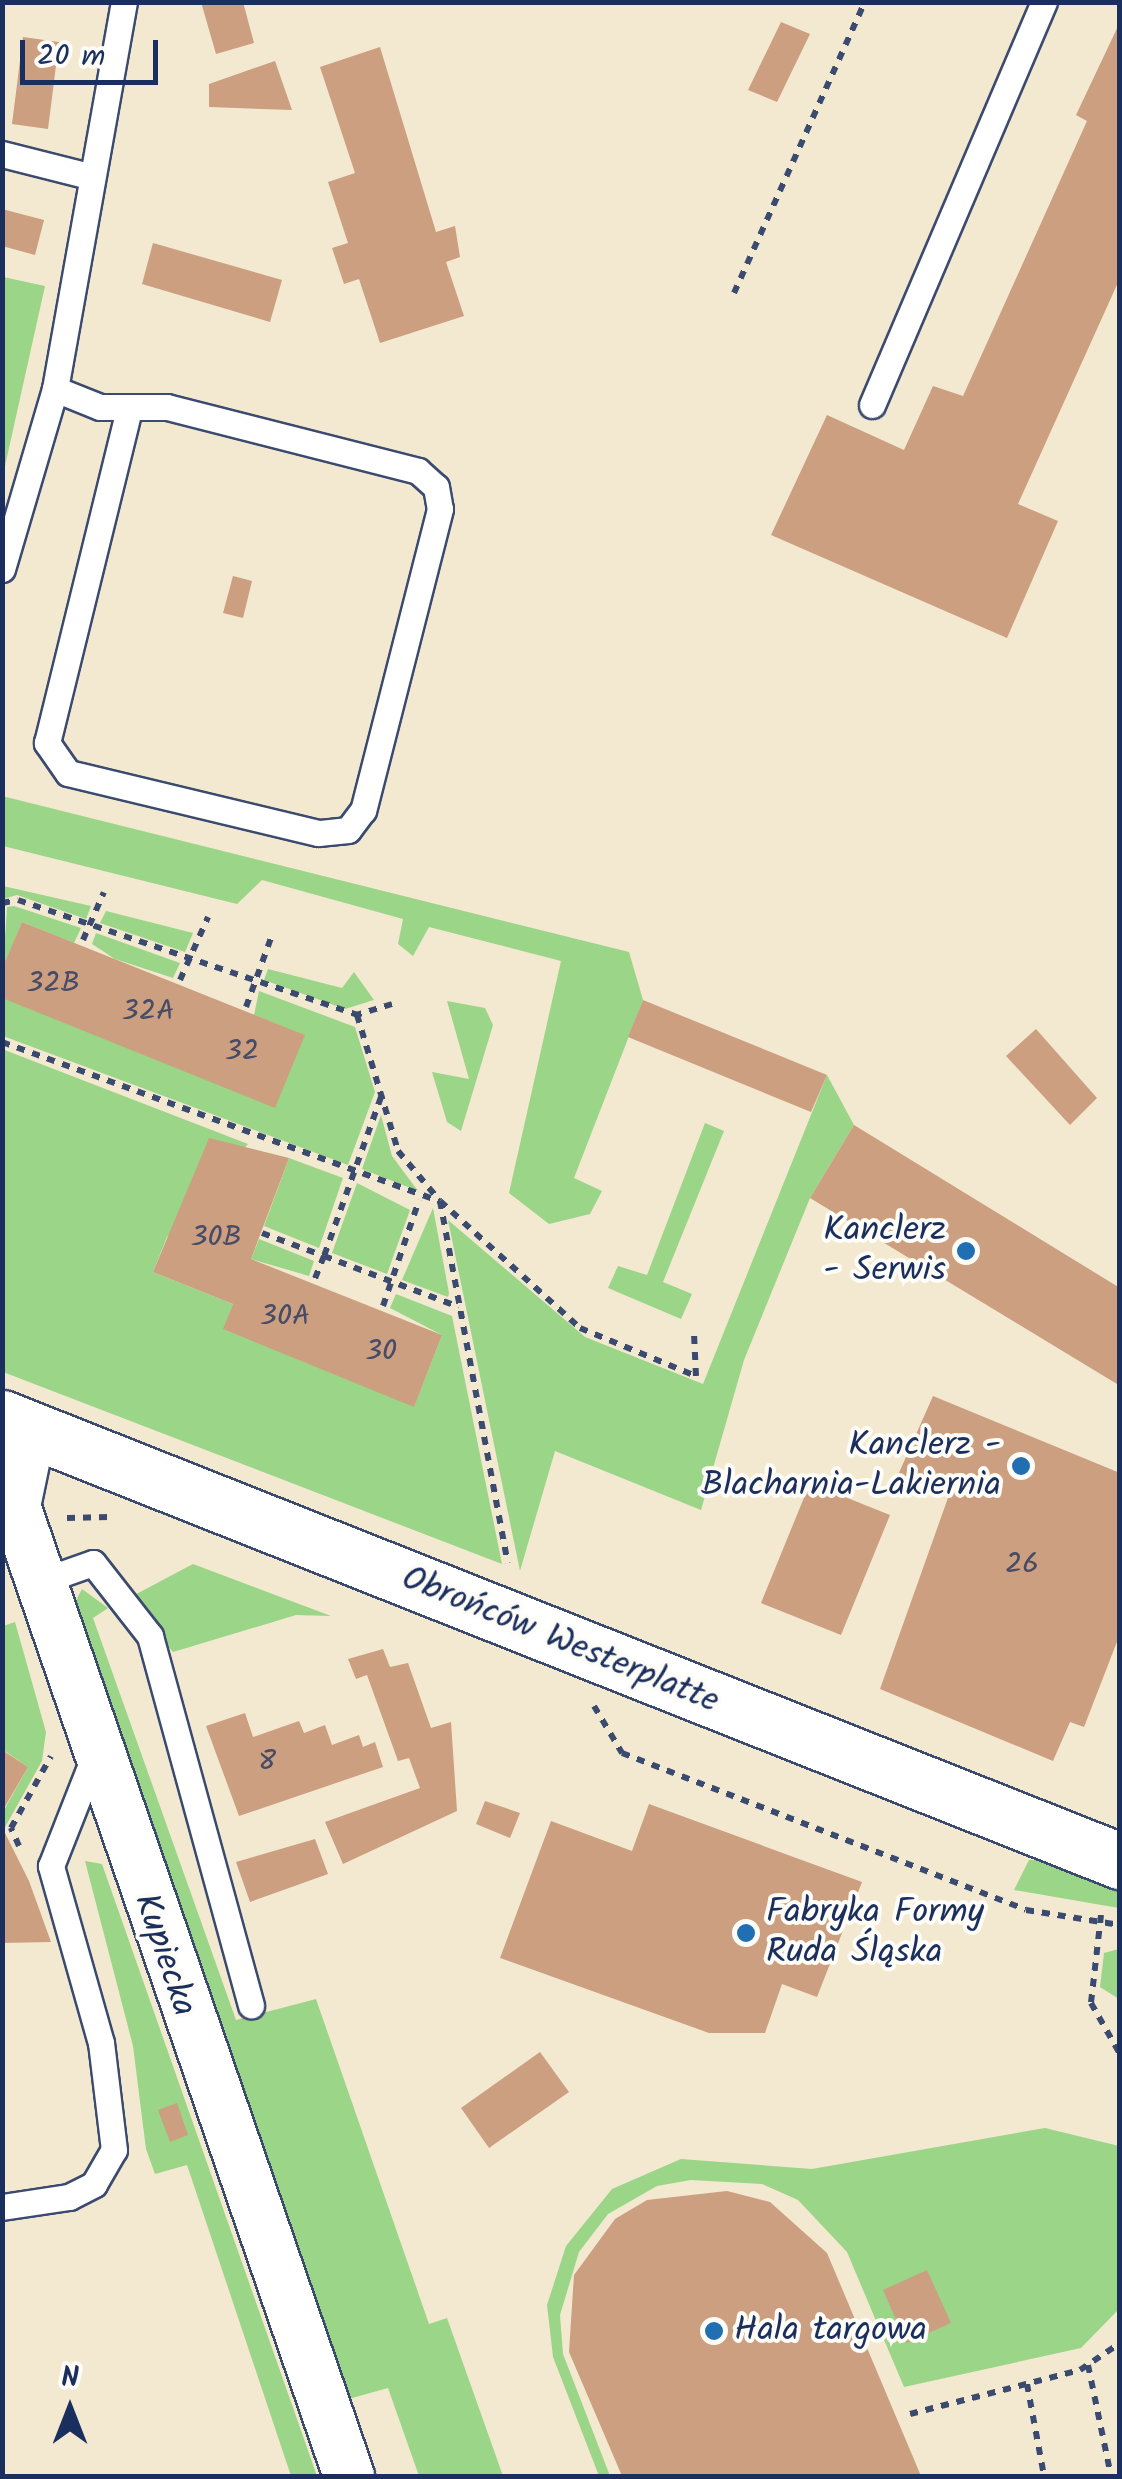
<!DOCTYPE html>
<meta charset="utf-8">
<style>
body{margin:0}
#map{position:relative;width:1122px;height:2479px;overflow:hidden;background:#f3e8d0;font-family:Kalam,sans-serif}
div>[style]{position:absolute}
.green>*{inset:0;background:#9bd588}
.building>*{inset:0;background:#cb9f7f}
.path>*{height:6px;margin-top:-3px;transform-origin:0;background:repeating-linear-gradient(90deg,#3b4b6f 0 8px,transparent 0 16px)}
.roads{filter:drop-shadow(2px 0 #3b4b6f) drop-shadow(-2px 0 #3b4b6f) drop-shadow(0 2px #3b4b6f) drop-shadow(0 -2px #3b4b6f)}
.service>*{height:25px;margin:-12.5px;padding:0 12.5px;transform-origin:12.5px;border-radius:12.5px;background:#fff}
.minor>*{height:50px;margin:-25px;padding:0 25px;transform-origin:25px;border-radius:25px;background:#fff}
.tertiary>*{height:55px;margin:-27.5px;padding:0 27.5px;transform-origin:27.5px;border-radius:27.5px;background:#fff}
.dots>*{width:28px;height:28px;translate:-50% -50%;box-sizing:border-box;border:5px solid #fdfcf7;border-radius:50%}
span{translate:-50% -50%;white-space:nowrap;text-align:center;line-height:1.15;-webkit-text-stroke:8px #fdfcf7;paint-order:stroke}
.number-label{font-size:30px;color:#474b66}
.number-label span{-webkit-text-stroke-width:0}
.poi-label{font-size:35px;color:#1b2f5e}
.right{translate:-100% -50%;text-align:right}
.left{translate:0 -50%;text-align:left}
.street-label{font-size:35px;color:#1b2f5e}
.frame{position:absolute;inset:0;border:5px solid #1b2f5e;pointer-events:none}
.north{position:absolute;left:20px;top:2359px;width:100px;height:100px;-webkit-text-stroke:8px #fdfcf7;paint-order:stroke;rotate:0deg;font-size:28px;font-weight:700;line-height:40px;text-align:center;color:#1b2f5e}
.north::after{content:'';display:block;margin:auto;width:35px;height:45px;background:#1b2f5e;clip-path:polygon(50% 0,100% 100%,50% 72%,0 100%)}
.scale{position:absolute;left:20px;top:40px;width:138px;height:45px;box-sizing:border-box;border:5px solid #1b2f5e;border-top:0;padding-left:12px;font-size:30px;line-height:35px;white-space:nowrap;color:#1b2f5e;-webkit-text-stroke:8px #fdfcf7;paint-order:stroke}
</style>
<div id="map">
<div class="green">
<div style="clip-path:polygon(3px 277px,45px 286px,3px 475px,2px 277px)"></div>
<div style="clip-path:polygon(2px 796px,629px 952px,643px 1000px,574px 1178px,602px 1191px,590px 1214px,549px 1224px,509px 1193px,561px 961px,429px 927px,413px 956px,398px 944px,403px 919px,262px 880px,237px 904px,3px 846px)"></div>
<div style="clip-path:polygon(3px 886px,91px 906px,86px 919px,17px 895px,3px 899px)"></div>
<div style="clip-path:polygon(7px 907px,14px 906px,81px 928px,74px 943px,22px 922px,3px 969px)"></div>
<div style="clip-path:polygon(106px 911px,193px 933px,185px 952px,100px 923px)"></div>
<div style="clip-path:polygon(96px 933px,180px 963px,173px 978px,115px 959px,92px 944px)"></div>
<div style="clip-path:polygon(268px 969px,342px 988px,354px 972px,374px 1000px,345px 1009px,264px 980px)"></div>
<div style="clip-path:polygon(259px 991px,355px 1027px,375px 1092px,348px 1165px,3px 1036px,2px 998px,304px 1035px,254px 1015px)"></div>
<div style="clip-path:polygon(447px 1001px,485px 1008px,493px 1025px,461px 1131px,447px 1122px,432px 1072px,469px 1079px)"></div>
<div style="clip-path:polygon(2px 1049px,248px 1144px,167px 1237px,153px 1272px,233px 1304px,224px 1329px,414px 1406px,442px 1335px,390px 1308px,396px 1294px,452px 1316px,502px 1564px,3px 1372px)"></div>
<div style="clip-path:polygon(827px 1075px,854px 1125px,810px 1198px,744px 1360px,701px 1510px,555px 1451px,520px 1571px,448px 1220px,585px 1337px,703px 1384px)"></div>
<div style="clip-path:polygon(381px 1115px,392px 1156px,418px 1191px,362px 1169px)"></div>
<div style="clip-path:polygon(705px 1123px,724px 1131px,663px 1282px,692px 1294px,681px 1319px,608px 1288px,618px 1266px,647px 1275px)"></div>
<div style="clip-path:polygon(289px 1158px,343px 1178px,319px 1248px,264px 1226px)"></div>
<div style="clip-path:polygon(357px 1183px,410px 1210px,387px 1274px,332px 1253px)"></div>
<div style="clip-path:polygon(433px 1208px,449px 1293px,448px 1297px,402px 1280px)"></div>
<div style="clip-path:polygon(259px 1239px,314px 1261px,309px 1276px,251px 1259px)"></div>
<div style="clip-path:polygon(193px 1564px,331px 1616px,296px 1615px,173px 1652px,127px 1599px)"></div>
<div style="clip-path:polygon(82px 1589px,108px 1608px,93px 1618px,236px 2020px,316px 1999px,429px 2324px,447px 2318px,503px 2476px,419px 2476px,388px 2388px,345px 2400px,72px 1608px)"></div>
<div style="clip-path:polygon(15px 1622px,46px 1732px,42px 1761px,4px 1829px,3px 1812px,28px 1767px,3px 1750px,3px 1626px)"></div>
<div style="clip-path:polygon(1029px 1860px,1053px 1860px,1119px 1888px,1119px 1908px,1014px 1890px)"></div>
<div style="clip-path:polygon(85px 1861px,102px 1864px,317px 2476px,291px 2476px,187px 2165px,155px 2174px,146px 2149px,133px 2046px)"></div>
<div style="clip-path:polygon(1119px 1949px,1120px 1949px,1119px 1999px,1100px 1987px,1104px 1953px)"></div>
<div style="clip-path:polygon(1045px 2128px,1119px 2146px,1119px 2309px,1081px 2348px,904px 2387px,847px 2252px,798px 2200px,762px 2184px,691px 2180px,657px 2186px,608px 2214px,579px 2252px,560px 2315px,563px 2354px,610px 2476px,599px 2476px,553px 2357px,547px 2305px,566px 2246px,612px 2189px,681px 2159px,812px 2169px)"></div>
</div>
<div class="building">
<div style="clip-path:polygon(201px 2px,243px 2px,254px 43px,216px 54px)"></div>
<div style="clip-path:polygon(781px 22px,810px 34px,777px 102px,748px 90px)"></div>
<div style="clip-path:polygon(1120px 22px,1120px 278px,1018px 504px,1058px 521px,1007px 638px,771px 535px,827px 415px,904px 450px,933px 386px,963px 396px,1087px 121px,1076px 115px)"></div>
<div style="clip-path:polygon(23px 37px,59px 42px,48px 129px,12px 124px)"></div>
<div style="clip-path:polygon(380px 47px,436px 232px,455px 226px,460px 257px,446px 262px,464px 316px,380px 343px,359px 279px,344px 284px,332px 248px,348px 243px,328px 182px,355px 173px,320px 67px)"></div>
<div style="clip-path:polygon(275px 61px,292px 110px,209px 107px,209px 84px)"></div>
<div style="clip-path:polygon(2px 209px,44px 220px,35px 255px,2px 246px)"></div>
<div style="clip-path:polygon(153px 243px,282px 280px,270px 322px,142px 284px)"></div>
<div style="clip-path:polygon(233px 576px,252px 581px,243px 618px,223px 613px)"></div>
<div style="clip-path:polygon(22px 922px,305px 1035px,275px 1108px,2px 998px,2px 969px)"></div>
<div style="clip-path:polygon(643px 1000px,827px 1075px,811px 1112px,628px 1037px)"></div>
<div style="clip-path:polygon(1036px 1029px,1097px 1098px,1070px 1125px,1006px 1056px)"></div>
<div style="clip-path:polygon(854px 1125px,1120px 1288px,1117px 1384px,810px 1198px)"></div>
<div style="clip-path:polygon(209px 1138px,289px 1158px,251px 1259px,442px 1335px,414px 1407px,223px 1329px,233px 1304px,153px 1272px)"></div>
<div style="clip-path:polygon(933px 1396px,1120px 1473px,1120px 1634px,1084px 1727px,1070px 1722px,1053px 1761px,880px 1689px,949px 1495px,898px 1475px)"></div>
<div style="clip-path:polygon(810px 1483px,890px 1515px,841px 1635px,761px 1603px)"></div>
<div style="clip-path:polygon(383px 1649px,390px 1667px,408px 1663px,431px 1728px,451px 1722px,457px 1811px,343px 1864px,325px 1822px,420px 1788px,409px 1758px,398px 1761px,367px 1675px,356px 1679px,348px 1659px)"></div>
<div style="clip-path:polygon(245px 1713px,253px 1737px,299px 1721px,304px 1733px,325px 1725px,332px 1745px,359px 1735px,363px 1747px,375px 1742px,383px 1767px,239px 1816px,206px 1726px)"></div>
<div style="clip-path:polygon(2px 1750px,28px 1767px,2px 1812px)"></div>
<div style="clip-path:polygon(485px 1801px,520px 1813px,510px 1838px,476px 1824px)"></div>
<div style="clip-path:polygon(649px 1804px,862px 1882px,817px 1997px,782px 1984px,765px 2033px,709px 2033px,500px 1958px,551px 1821px,632px 1851px)"></div>
<div style="clip-path:polygon(2px 1827px,29px 1881px,51px 1942px,2px 1943px)"></div>
<div style="clip-path:polygon(315px 1839px,328px 1874px,250px 1902px,236px 1862px)"></div>
<div style="clip-path:polygon(540px 2052px,569px 2092px,489px 2148px,461px 2108px)"></div>
<div style="clip-path:polygon(177px 2103px,188px 2135px,170px 2142px,158px 2110px)"></div>
<div style="clip-path:polygon(727px 2191px,770px 2202px,827px 2253px,921px 2476px,622px 2476px,569px 2352px,574px 2275px,615px 2219px,647px 2200px)"></div>
<div style="clip-path:polygon(927px 2270px,951px 2323px,906px 2343px,883px 2290px)"></div>
</div>
<div class="path">
<div style="left:734px;top:293px;width:319px;rotate:-65.8deg"></div>
<div style="left:2px;top:903px;width:16px;rotate:-11deg"></div>
<div style="left:18px;top:900px;width:358px;rotate:18.7deg"></div>
<div style="left:83px;top:940px;width:52px;rotate:-66.4deg"></div>
<div style="left:180px;top:980px;width:69px;rotate:-66deg"></div>
<div style="left:392px;top:1004px;width:37px;rotate:163deg"></div>
<div style="left:357px;top:1015px;width:142px;rotate:73.2deg"></div>
<div style="left:398px;top:1151px;width:65px;rotate:50deg"></div>
<div style="left:440px;top:1201px;width:368px;rotate:79.4deg"></div>
<div style="left:246px;top:1007px;width:77px;rotate:-70.1deg"></div>
<div style="left:2px;top:1042px;width:466px;rotate:20deg"></div>
<div style="left:440px;top:1201px;width:189px;rotate:42.2deg"></div>
<div style="left:580px;top:1328px;width:126px;rotate:22.5deg"></div>
<div style="left:696px;top:1376px;width:42px;rotate:-92.7deg"></div>
<div style="left:381px;top:1097px;width:169px;rotate:109.7deg"></div>
<div style="left:324px;top:1256px;width:144px;rotate:20.7deg"></div>
<div style="left:262px;top:1233px;width:66px;rotate:20.4deg"></div>
<div style="left:324px;top:1256px;width:24px;rotate:112deg"></div>
<div style="left:383px;top:1306px;width:112px;rotate:-71.2deg"></div>
<div style="left:67px;top:1518px;width:42px;rotate:-1.4deg"></div>
<div style="left:594px;top:1706px;width:55px;rotate:59.2deg"></div>
<div style="left:622px;top:1753px;width:433px;rotate:21.2deg"></div>
<div style="left:1026px;top:1910px;width:95px;rotate:9.1deg"></div>
<div style="left:19px;top:1846px;width:20px;rotate:-114deg"></div>
<div style="left:11px;top:1828px;width:82px;rotate:-60.9deg"></div>
<div style="left:1101px;top:1915px;width:89px;rotate:96.5deg"></div>
<div style="left:1091px;top:2003px;width:59px;rotate:60.4deg"></div>
<div style="left:1088px;top:2365px;width:113px;rotate:78.3deg"></div>
<div style="left:1027px;top:2384px;width:94px;rotate:79.5deg"></div>
<div style="left:910px;top:2414px;width:176px;rotate:-14.5deg"></div>
<div style="left:1080px;top:2370px;width:48px;rotate:-34deg"></div>
</div>
<div class="roads">
<div class="service">
<div style="left:2px;top:154px;width:90px;rotate:14.2deg"></div>
<div style="left:55px;top:389px;width:48px;rotate:21.8deg"></div>
<div style="left:100px;top:407px;width:67px"></div>
<div style="left:167px;top:407px;width:259px;rotate:14.3deg"></div>
<div style="left:418px;top:471px;width:24px;rotate:42deg"></div>
<div style="left:436px;top:487px;width:22px;rotate:80deg"></div>
<div style="left:440px;top:509px;width:311px;rotate:104.3deg"></div>
<div style="left:363px;top:810px;width:25px;rotate:127deg"></div>
<div style="left:348px;top:830px;width:30px;rotate:174deg"></div>
<div style="left:318px;top:833px;width:257px;rotate:-166.5deg"></div>
<div style="left:68px;top:773px;width:37px;rotate:-125deg"></div>
<div style="left:47px;top:743px;width:344px;rotate:-76.2deg"></div>
<div style="left:872px;top:405px;width:438px;rotate:-66.9deg"></div>
<div style="left:2px;top:569px;width:188px;rotate:-73.6deg"></div>
<div style="left:55px;top:389px;width:393px;rotate:-79.9deg"></div>
<div style="left:39px;top:1582px;width:57px;rotate:-19.4deg"></div>
<div style="left:93px;top:1563px;width:93px;rotate:52deg"></div>
<div style="left:150px;top:1636px;width:383px;rotate:74.7deg"></div>
<div style="left:2px;top:2207px;width:68px;rotate:-8.5deg"></div>
<div style="left:69px;top:2197px;width:28px;rotate:-27deg"></div>
<div style="left:94px;top:2184px;width:39px;rotate:-60deg"></div>
<div style="left:114px;top:2150px;width:108px;rotate:-96.9deg"></div>
<div style="left:101px;top:2043px;width:184px;rotate:-105.8deg"></div>
<div style="left:51px;top:1866px;width:117px;rotate:-68.5deg"></div>
</div>
<div class="minor">
<div style="left:31px;top:1429px;width:79px;rotate:101.7deg"></div>
<div style="left:15px;top:1506px;width:1026px;rotate:71deg"></div>
</div>
<div class="tertiary">
<div style="left:2px;top:1418px;width:1203px;rotate:21.62deg"></div>
</div>
</div>
<div class="dots">
<div style="left:966px;top:1251px;background:#1f6fb2"></div>
<div style="left:1021px;top:1466px;background:#1f6fb2"></div>
<div style="left:746px;top:1933px;background:#1f6fb2"></div>
<div style="left:714px;top:2331px;background:#1f6fb2"></div>
</div>
<div class="number-label">
<span style="left:53px;top:984px">32B</span>
<span style="left:148px;top:1012px">32A</span>
<span style="left:242px;top:1052px">32</span>
<span style="left:216px;top:1238px">30B</span>
<span style="left:285px;top:1317px">30A</span>
<span style="left:381px;top:1352px">30</span>
<span style="left:1022px;top:1565px">26</span>
<span style="left:267px;top:1762px">8</span>
</div>
<div class="poi-label">
<span class="right" style="left:946px;top:1251px">Kanclerz<br>- Serwis</span>
<span class="right" style="left:1001px;top:1466px">Kanclerz -<br>Blacharnia-Lakiernia</span>
<span class="left" style="left:766px;top:1933px">Fabryka Formy<br>Ruda Śląska</span>
<span class="left" style="left:734px;top:2331px">Hala targowa</span>
</div>
<div class="street-label">
<span style="left:560px;top:1641px;rotate:22deg">Obrońców Westerplatte</span>
<span style="left:164px;top:1955px;rotate:71deg">Kupiecka</span>
</div>
<div class="frame"></div>
<div class="north">N</div>
<div class="scale">20 m</div>
</div>
